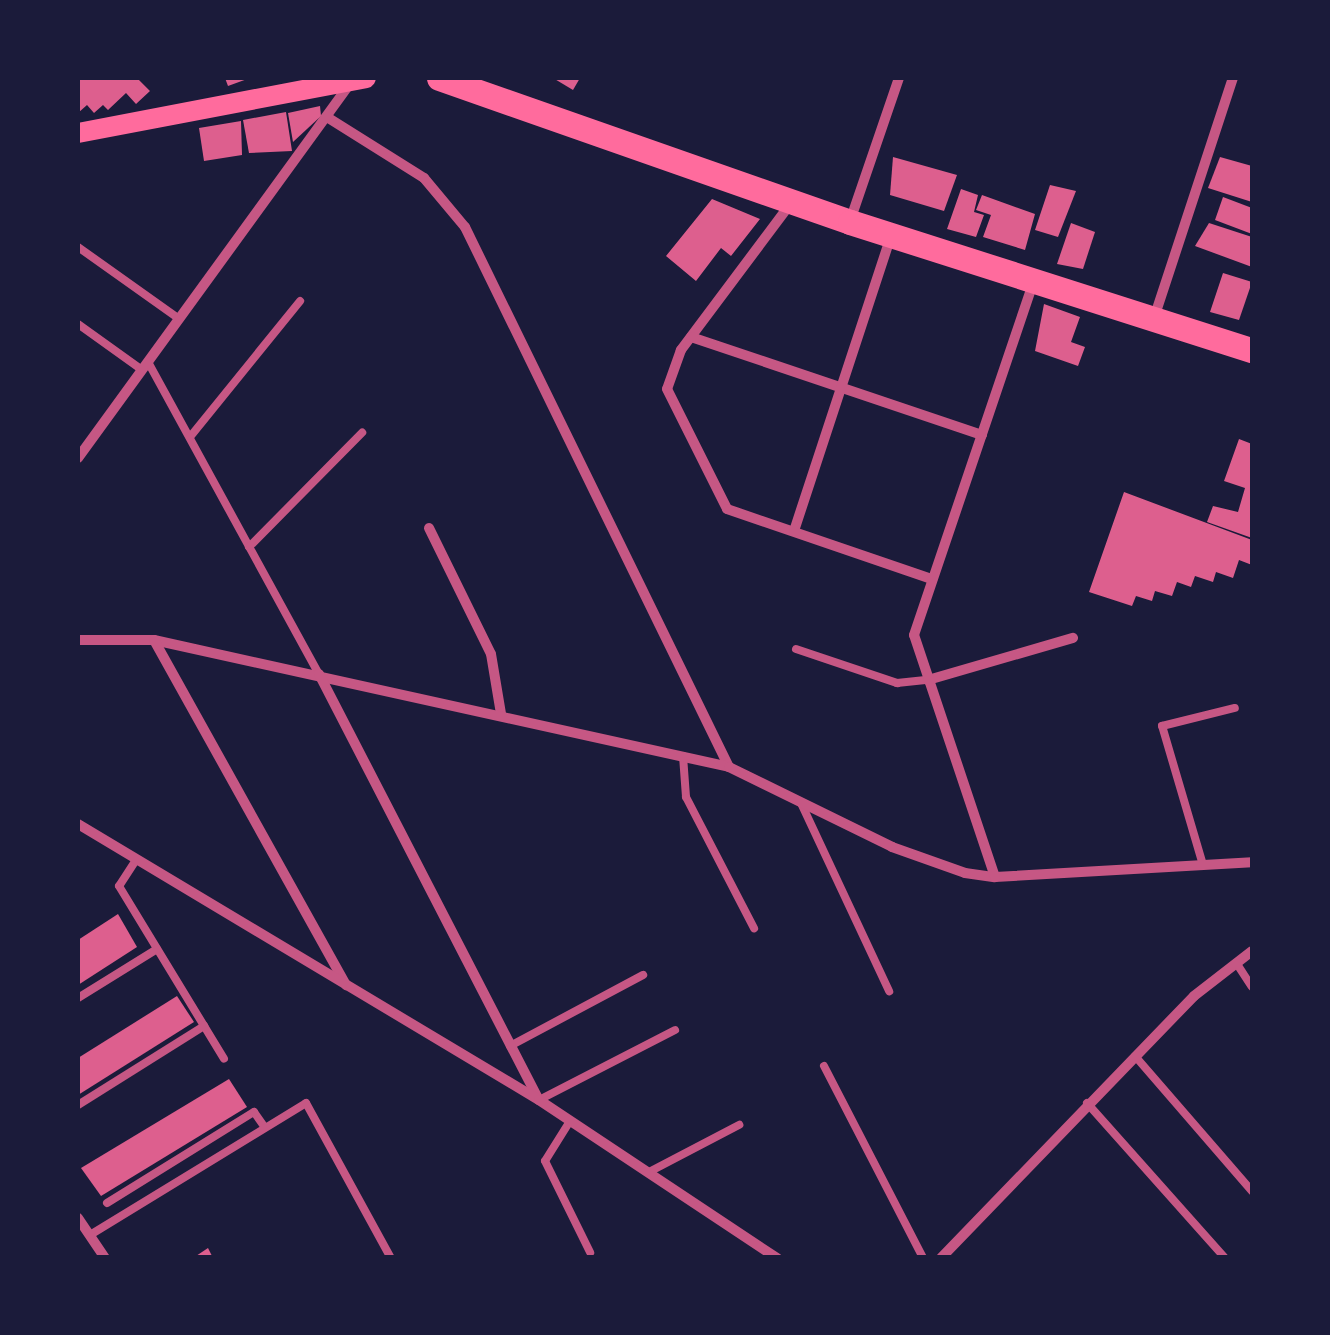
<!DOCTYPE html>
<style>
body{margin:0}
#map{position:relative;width:1330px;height:1335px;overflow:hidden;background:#1b1b3a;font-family:"DejaVu Sans",sans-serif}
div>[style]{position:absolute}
.building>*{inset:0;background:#dd5f8e}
.service>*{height:8px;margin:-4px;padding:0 4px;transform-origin:4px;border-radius:4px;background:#c65784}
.minor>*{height:10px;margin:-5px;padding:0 5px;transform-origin:5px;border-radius:5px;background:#c65784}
.secondary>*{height:20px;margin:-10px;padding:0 10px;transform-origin:10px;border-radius:10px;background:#ff6b9d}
.primary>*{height:25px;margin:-12.5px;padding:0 12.5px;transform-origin:12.5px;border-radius:12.5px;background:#ff6b9d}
span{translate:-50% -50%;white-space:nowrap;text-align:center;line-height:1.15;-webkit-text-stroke:8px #1b1b3a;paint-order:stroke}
.frame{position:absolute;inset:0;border:80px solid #1b1b3a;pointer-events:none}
</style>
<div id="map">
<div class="building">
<div style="clip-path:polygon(78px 78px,137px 78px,150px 91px,136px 104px,126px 93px,108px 110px,103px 105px,94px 113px,87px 105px,78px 113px)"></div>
<div style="clip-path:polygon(225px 78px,250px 78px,228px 86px)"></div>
<div style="clip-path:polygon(553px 78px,580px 78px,573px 90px)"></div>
<div style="clip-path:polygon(320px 106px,321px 116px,293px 142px,288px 113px)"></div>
<div style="clip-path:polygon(286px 112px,292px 151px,249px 153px,243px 120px)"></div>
<div style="clip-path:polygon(241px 121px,242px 155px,204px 161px,199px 128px)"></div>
<div style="clip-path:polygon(893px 157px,957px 175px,944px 211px,890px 195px)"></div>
<div style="clip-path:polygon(1220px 157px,1252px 166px,1252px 202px,1208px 188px)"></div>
<div style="clip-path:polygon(1050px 185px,1076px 191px,1058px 237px,1035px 230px)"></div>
<div style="clip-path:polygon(961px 189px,978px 195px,974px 212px,984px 215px,976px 237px,947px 229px)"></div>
<div style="clip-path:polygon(982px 195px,1035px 214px,1025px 250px,983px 237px,991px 215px,976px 210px)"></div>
<div style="clip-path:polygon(1223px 197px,1252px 208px,1252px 234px,1215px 220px)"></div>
<div style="clip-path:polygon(712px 199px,760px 219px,731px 256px,721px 248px,696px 281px,666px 256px)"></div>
<div style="clip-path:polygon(1071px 223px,1095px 232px,1083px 269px,1057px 264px)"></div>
<div style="clip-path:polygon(1209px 223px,1252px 237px,1252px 267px,1195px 246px)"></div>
<div style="clip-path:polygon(1223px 273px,1252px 282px,1239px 320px,1210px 312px)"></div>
<div style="clip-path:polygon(1044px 304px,1080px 317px,1071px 342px,1085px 347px,1078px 366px,1035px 351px)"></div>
<div style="clip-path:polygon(1239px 439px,1252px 444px,1252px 538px,1207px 522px,1213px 506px,1238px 512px,1245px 488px,1224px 481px)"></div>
<div style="clip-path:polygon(1124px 492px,1252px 540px,1252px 565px,1239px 560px,1233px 578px,1216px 572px,1213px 582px,1195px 576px,1191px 587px,1177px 582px,1172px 596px,1155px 591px,1152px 601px,1136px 596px,1132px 606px,1089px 592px)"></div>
<div style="clip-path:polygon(118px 914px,137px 947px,78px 985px,78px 940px)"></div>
<div style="clip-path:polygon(177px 996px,194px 1022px,78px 1095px,78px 1058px)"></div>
<div style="clip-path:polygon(229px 1079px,247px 1107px,101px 1196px,81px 1168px)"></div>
<div style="clip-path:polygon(208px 1248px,213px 1258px,193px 1258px)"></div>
</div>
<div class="service">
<div style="left:78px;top:247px;width:123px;rotate:35.4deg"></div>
<div style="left:78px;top:324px;width:79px;rotate:35.7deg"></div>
<div style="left:148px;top:362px;width:356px;rotate:61.3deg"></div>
<div style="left:190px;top:437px;width:175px;rotate:-51deg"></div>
<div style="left:249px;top:547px;width:161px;rotate:-45.3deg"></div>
<div style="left:796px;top:649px;width:107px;rotate:18.6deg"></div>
<div style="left:897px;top:683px;width:31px;rotate:-6deg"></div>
<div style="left:683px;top:756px;width:41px;rotate:85.8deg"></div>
<div style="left:686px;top:797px;width:148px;rotate:62.6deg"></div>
<div style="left:801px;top:803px;width:208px;rotate:64.9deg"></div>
<div style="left:136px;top:860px;width:31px;rotate:123deg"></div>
<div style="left:119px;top:886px;width:202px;rotate:58.7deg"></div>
<div style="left:1203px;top:865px;width:145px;rotate:-106.4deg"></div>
<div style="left:1162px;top:726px;width:75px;rotate:-13.9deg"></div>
<div style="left:1237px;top:964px;width:27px;rotate:57deg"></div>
<div style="left:78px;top:998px;width:93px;rotate:-31.8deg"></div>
<div style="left:510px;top:1046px;width:151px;rotate:-28.1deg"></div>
<div style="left:1135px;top:1056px;width:179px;rotate:49.1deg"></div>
<div style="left:824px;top:1066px;width:216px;rotate:62.7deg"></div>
<div style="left:539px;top:1100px;width:153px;rotate:-27.2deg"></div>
<div style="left:1087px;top:1103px;width:208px;rotate:48.3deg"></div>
<div style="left:78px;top:1105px;width:149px;rotate:-32.1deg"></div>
<div style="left:570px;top:1121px;width:47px;rotate:122deg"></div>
<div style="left:545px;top:1161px;width:102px;rotate:63.7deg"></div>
<div style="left:649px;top:1172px;width:102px;rotate:-27.6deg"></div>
<div style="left:107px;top:1203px;width:173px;rotate:-31.8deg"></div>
<div style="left:254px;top:1112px;width:19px;rotate:55deg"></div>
<div style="left:90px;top:1235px;width:253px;rotate:-31.4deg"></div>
<div style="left:306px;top:1103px;width:177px;rotate:61.3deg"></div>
</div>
<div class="minor">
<div style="left:330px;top:119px;width:111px;rotate:32.1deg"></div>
<div style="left:424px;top:178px;width:64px;rotate:50.1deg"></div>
<div style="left:465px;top:227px;width:601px;rotate:63.95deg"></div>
<div style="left:791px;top:203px;width:184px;rotate:126.8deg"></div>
<div style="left:681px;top:350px;width:41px;rotate:109.7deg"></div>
<div style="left:667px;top:389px;width:134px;rotate:63.4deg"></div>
<div style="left:727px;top:509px;width:217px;rotate:18.9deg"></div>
<div style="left:850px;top:221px;width:151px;rotate:-71.1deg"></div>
<div style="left:1154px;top:318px;width:253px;rotate:-71.8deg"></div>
<div style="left:691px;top:337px;width:307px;rotate:18.6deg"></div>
<div style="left:78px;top:458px;width:463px;rotate:-54deg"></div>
<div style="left:429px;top:528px;width:140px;rotate:63.8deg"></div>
<div style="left:491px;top:654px;width:61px;rotate:80.5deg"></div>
<div style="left:794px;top:531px;width:311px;rotate:-71.8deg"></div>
<div style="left:78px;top:640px;width:76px"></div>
<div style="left:154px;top:640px;width:589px;rotate:12.45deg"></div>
<div style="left:729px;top:767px;width:182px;rotate:26.1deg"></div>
<div style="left:892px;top:847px;width:77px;rotate:19.6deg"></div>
<div style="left:965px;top:873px;width:30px;rotate:8deg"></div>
<div style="left:995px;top:877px;width:257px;rotate:-3.3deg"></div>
<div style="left:154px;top:640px;width:395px;rotate:60.9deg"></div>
<div style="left:319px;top:674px;width:478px;rotate:62.7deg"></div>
<div style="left:928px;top:680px;width:151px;rotate:-16.2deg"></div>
<div style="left:78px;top:824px;width:537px;rotate:30.91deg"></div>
<div style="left:539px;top:1100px;width:286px;rotate:33.6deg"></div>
<div style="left:995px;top:877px;width:255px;rotate:-108.5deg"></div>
<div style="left:914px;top:635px;width:374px;rotate:-71.3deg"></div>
<div style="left:78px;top:1218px;width:48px;rotate:56deg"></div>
<div style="left:941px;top:1258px;width:364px;rotate:-46deg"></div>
<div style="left:1194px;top:996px;width:73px;rotate:-37.8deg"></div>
</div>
<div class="secondary">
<div style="left:78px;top:133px;width:293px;rotate:-10.8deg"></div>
</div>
<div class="primary">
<div style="left:439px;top:78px;width:435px;rotate:19.3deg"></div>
<div style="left:850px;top:222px;width:422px;rotate:17.7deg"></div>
</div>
<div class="frame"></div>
</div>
